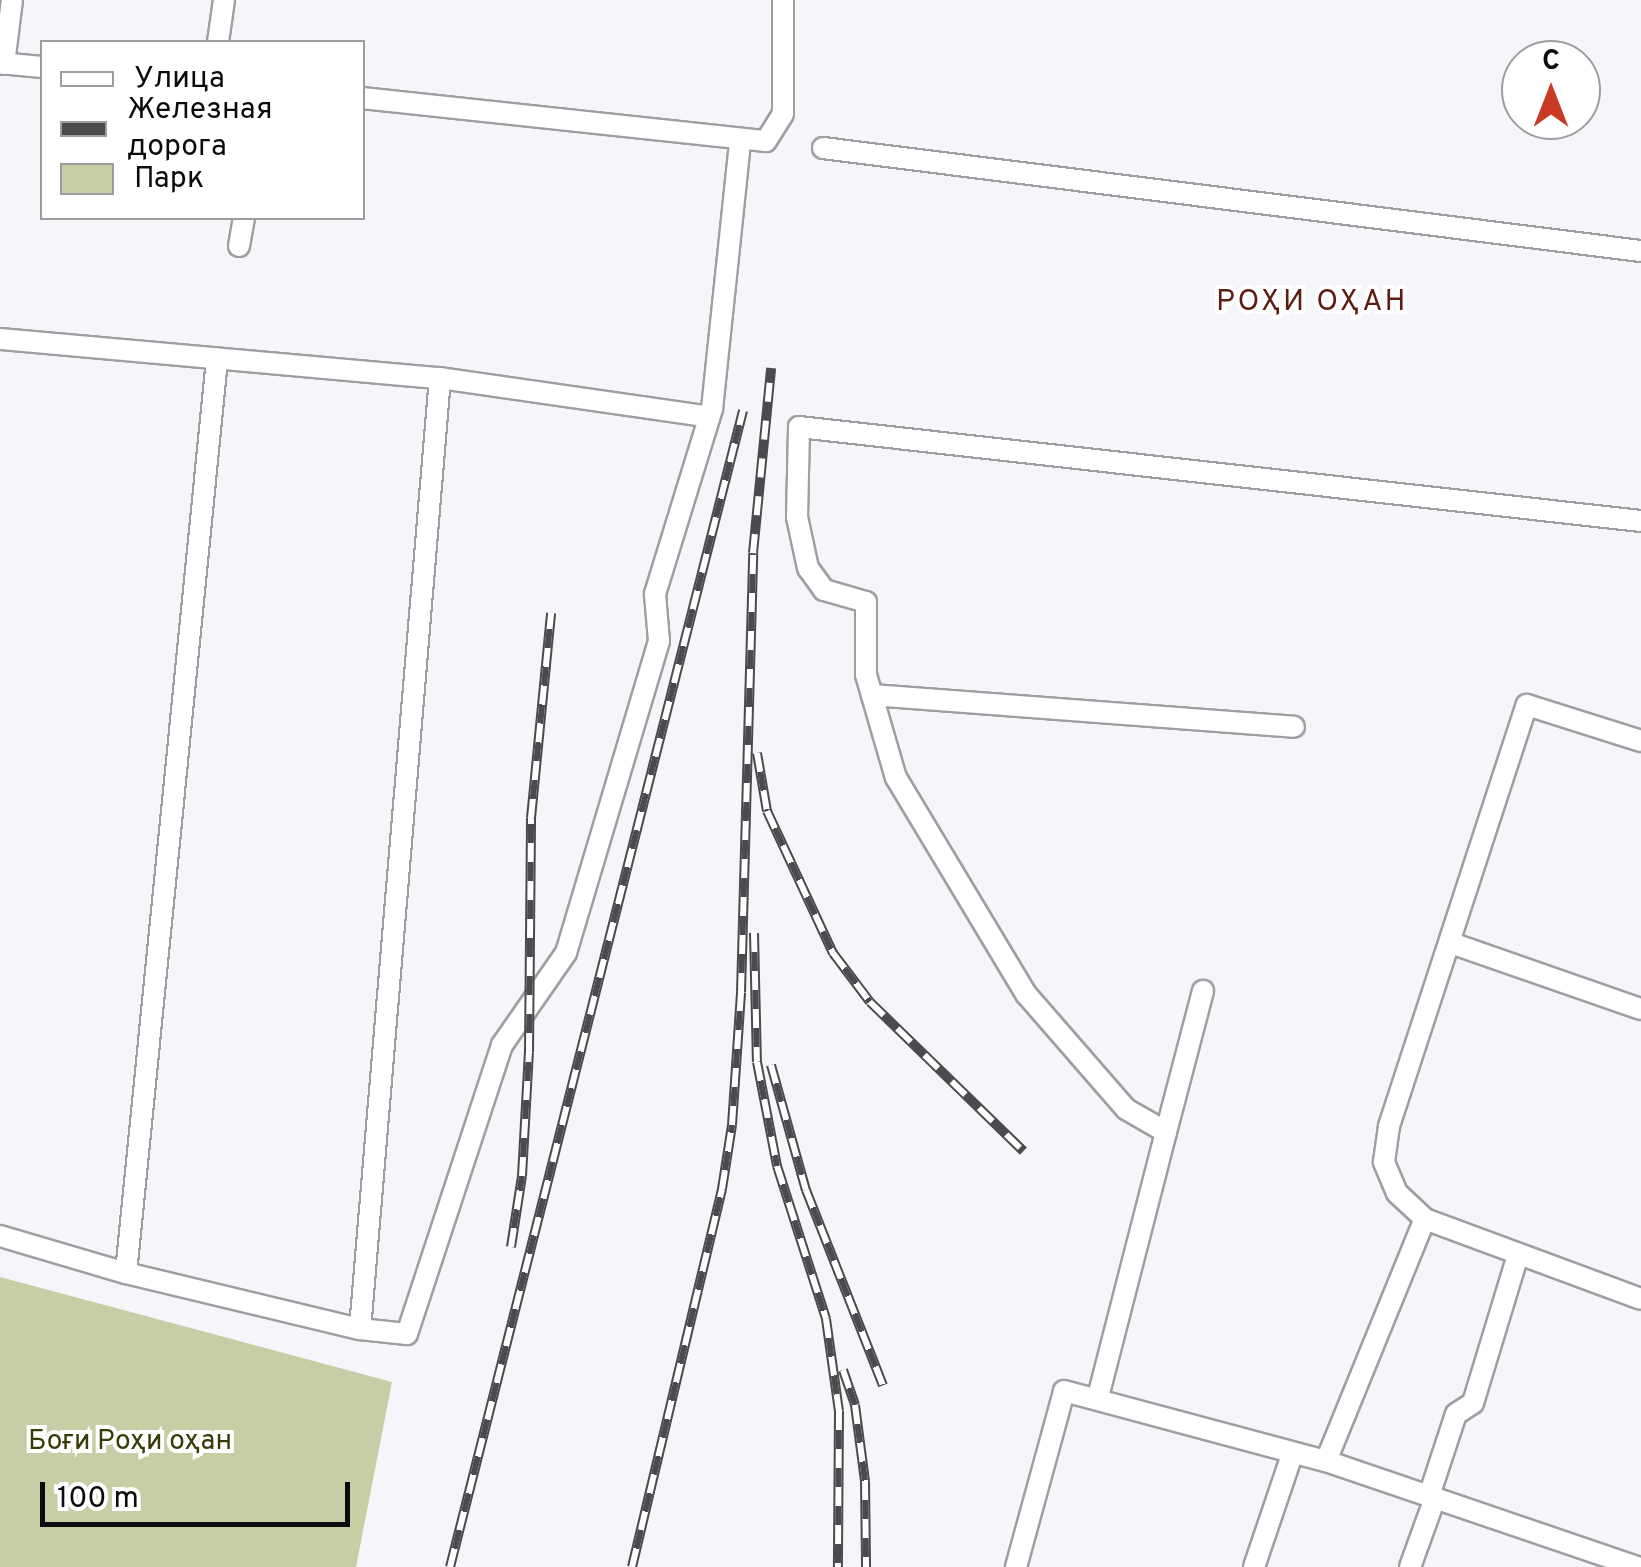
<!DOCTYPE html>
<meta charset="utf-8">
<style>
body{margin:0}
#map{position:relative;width:1641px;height:1567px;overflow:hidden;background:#f5f6f9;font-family:Overpass,sans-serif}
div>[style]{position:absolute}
.green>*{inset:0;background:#c8cda5}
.roads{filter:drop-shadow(2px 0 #9f9fa2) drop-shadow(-2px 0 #9f9fa2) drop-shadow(0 2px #9f9fa2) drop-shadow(0 -2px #9f9fa2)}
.street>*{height:20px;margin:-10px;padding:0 10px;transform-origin:10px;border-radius:10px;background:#fff}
.rail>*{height:10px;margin-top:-5px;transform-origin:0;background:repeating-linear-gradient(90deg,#fff 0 19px,#4a4b4c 0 38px);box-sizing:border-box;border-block:2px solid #4a4b4c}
span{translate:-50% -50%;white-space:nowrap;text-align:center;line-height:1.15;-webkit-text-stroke:8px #fff;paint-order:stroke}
.park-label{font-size:28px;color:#383b08}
.neighbourhood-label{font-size:30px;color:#5e1b10;letter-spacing:2.5px}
.legend{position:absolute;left:40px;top:40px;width:325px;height:180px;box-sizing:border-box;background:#fff;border:2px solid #9d9d9e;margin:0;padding:12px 18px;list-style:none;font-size:30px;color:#0b0b0c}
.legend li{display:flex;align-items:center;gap:20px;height:50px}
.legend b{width:50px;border:2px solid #9d9d9e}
.north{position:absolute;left:1501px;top:40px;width:100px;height:100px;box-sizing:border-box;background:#fff;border:2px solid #9d9d9e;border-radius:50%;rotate:0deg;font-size:28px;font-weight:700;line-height:40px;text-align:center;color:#0b0b0c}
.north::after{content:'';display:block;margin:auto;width:35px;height:45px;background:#c73b25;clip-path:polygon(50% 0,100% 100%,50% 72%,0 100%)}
.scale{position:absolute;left:40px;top:1482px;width:310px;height:45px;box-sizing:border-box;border:5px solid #0b0b0c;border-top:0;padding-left:12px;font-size:30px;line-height:35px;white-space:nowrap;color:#0b0b0c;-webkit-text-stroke:8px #fff;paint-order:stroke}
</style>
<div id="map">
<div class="green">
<div style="clip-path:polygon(0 1277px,392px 1382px,356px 1567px,0 1567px)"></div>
</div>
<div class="roads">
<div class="street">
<div style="left:218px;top:42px;width:42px;rotate:-81.9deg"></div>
<div style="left:0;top:63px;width:42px;rotate:5.4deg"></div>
<div style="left:4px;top:64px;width:64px;rotate:-82.9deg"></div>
<div style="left:362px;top:98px;width:406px;rotate:6.1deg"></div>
<div style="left:766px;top:141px;width:32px;rotate:-58deg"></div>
<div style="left:783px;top:114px;width:114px;rotate:-90deg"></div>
<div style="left:823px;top:148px;width:824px;rotate:7.18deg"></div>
<div style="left:239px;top:246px;width:28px;rotate:-80deg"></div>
<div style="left:0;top:339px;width:442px;rotate:5.1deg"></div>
<div style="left:440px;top:378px;width:272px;rotate:8.2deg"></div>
<div style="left:872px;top:695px;width:423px;rotate:4.3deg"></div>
<div style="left:1451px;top:943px;width:201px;rotate:19.2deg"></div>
<div style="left:1166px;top:1132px;width:146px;rotate:-75.3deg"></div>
<div style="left:1425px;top:1219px;width:230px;rotate:20.3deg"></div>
<div style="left:0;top:1236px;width:131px;rotate:16.4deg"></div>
<div style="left:126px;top:1273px;width:241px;rotate:13.5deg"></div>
<div style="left:360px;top:1329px;width:47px;rotate:6.1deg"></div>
<div style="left:407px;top:1334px;width:304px;rotate:-71.8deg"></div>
<div style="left:502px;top:1045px;width:112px;rotate:-55.2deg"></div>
<div style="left:566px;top:953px;width:326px;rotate:-73.4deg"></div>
<div style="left:659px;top:641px;width:47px;rotate:-94.9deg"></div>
<div style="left:655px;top:594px;width:194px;rotate:-72.9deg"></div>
<div style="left:712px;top:409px;width:268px;rotate:-84deg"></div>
<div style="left:126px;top:1273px;width:919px;rotate:-84.31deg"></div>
<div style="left:360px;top:1329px;width:954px;rotate:-85.19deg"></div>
<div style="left:1098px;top:1397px;width:274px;rotate:-75.6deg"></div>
<div style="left:1166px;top:1132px;width:46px;rotate:-150.1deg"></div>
<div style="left:1126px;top:1109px;width:152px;rotate:-131deg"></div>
<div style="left:1026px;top:994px;width:252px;rotate:-121deg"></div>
<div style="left:896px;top:778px;width:107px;rotate:-106.2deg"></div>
<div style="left:866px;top:675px;width:73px;rotate:-90deg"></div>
<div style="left:866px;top:602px;width:44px;rotate:-164.1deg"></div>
<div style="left:824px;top:590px;width:27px;rotate:-126deg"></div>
<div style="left:808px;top:568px;width:52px;rotate:-102.2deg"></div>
<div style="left:797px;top:517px;width:90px;rotate:-88.7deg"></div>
<div style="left:799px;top:427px;width:847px;rotate:6.37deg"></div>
<div style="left:1326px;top:1461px;width:261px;rotate:-67.8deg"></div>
<div style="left:1425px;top:1219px;width:38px;rotate:-137deg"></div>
<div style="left:1397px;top:1193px;width:34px;rotate:-113deg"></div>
<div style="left:1384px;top:1162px;width:36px;rotate:-82deg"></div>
<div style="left:1389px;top:1126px;width:443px;rotate:-71.9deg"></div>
<div style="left:1527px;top:705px;width:120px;rotate:17.5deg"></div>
<div style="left:1429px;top:1496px;width:86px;rotate:-71.8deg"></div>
<div style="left:1456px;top:1414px;width:20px;rotate:-33deg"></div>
<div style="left:1473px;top:1403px;width:155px;rotate:-73.1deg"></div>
<div style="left:1016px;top:1567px;width:182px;rotate:-74.7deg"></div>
<div style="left:1064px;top:1391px;width:271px;rotate:15deg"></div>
<div style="left:1326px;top:1461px;width:330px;rotate:18.8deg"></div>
<div style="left:1254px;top:1567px;width:118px;rotate:-71.3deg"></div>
<div style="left:1410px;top:1567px;width:73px;rotate:-70.1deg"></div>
</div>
</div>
<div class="rail">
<div style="left:757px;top:753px;width:59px;rotate:80.2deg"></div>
<div style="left:767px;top:811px;width:157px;rotate:65.1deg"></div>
<div style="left:833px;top:953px;width:61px;rotate:52.9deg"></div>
<div style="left:870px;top:1002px;width:214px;rotate:44.2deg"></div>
<div style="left:754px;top:933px;width:129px;rotate:88.7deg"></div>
<div style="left:757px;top:1062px;width:106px;rotate:79.1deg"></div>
<div style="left:777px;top:1166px;width:161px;rotate:72.2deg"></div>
<div style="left:826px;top:1319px;width:93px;rotate:82deg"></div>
<div style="left:839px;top:1411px;width:156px;rotate:90.4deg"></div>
<div style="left:771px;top:1065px;width:130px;rotate:74.4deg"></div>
<div style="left:806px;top:1190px;width:210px;rotate:68.5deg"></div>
<div style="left:511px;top:1247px;width:72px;rotate:-81.2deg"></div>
<div style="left:522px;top:1176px;width:124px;rotate:-86.8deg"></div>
<div style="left:529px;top:1052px;width:234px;rotate:-89.5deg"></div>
<div style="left:531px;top:818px;width:206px;rotate:-84.4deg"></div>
<div style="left:843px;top:1370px;width:37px;rotate:71deg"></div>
<div style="left:855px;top:1405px;width:77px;rotate:82.5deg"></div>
<div style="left:865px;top:1481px;width:86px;rotate:89.3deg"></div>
<div style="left:450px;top:1567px;width:1193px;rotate:-75.78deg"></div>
<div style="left:632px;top:1567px;width:389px;rotate:-76.6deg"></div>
<div style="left:722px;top:1189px;width:65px;rotate:-81.1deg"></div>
<div style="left:732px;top:1125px;width:133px;rotate:-86.1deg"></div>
<div style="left:741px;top:992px;width:439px;rotate:-88.4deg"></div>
<div style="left:753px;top:553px;width:186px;rotate:-84.4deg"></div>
</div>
<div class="park-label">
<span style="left:130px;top:1442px">Боғи Роҳи оҳан</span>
</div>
<div class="neighbourhood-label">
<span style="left:1312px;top:303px">РОҲИ ОҲАН</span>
</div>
<ul class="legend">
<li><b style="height:12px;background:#fff"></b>Улица</li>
<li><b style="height:12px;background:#4a4b4c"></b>Железная дорога</li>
<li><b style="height:28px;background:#c8cda5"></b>Парк</li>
</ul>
<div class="north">С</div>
<div class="scale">100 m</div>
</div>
